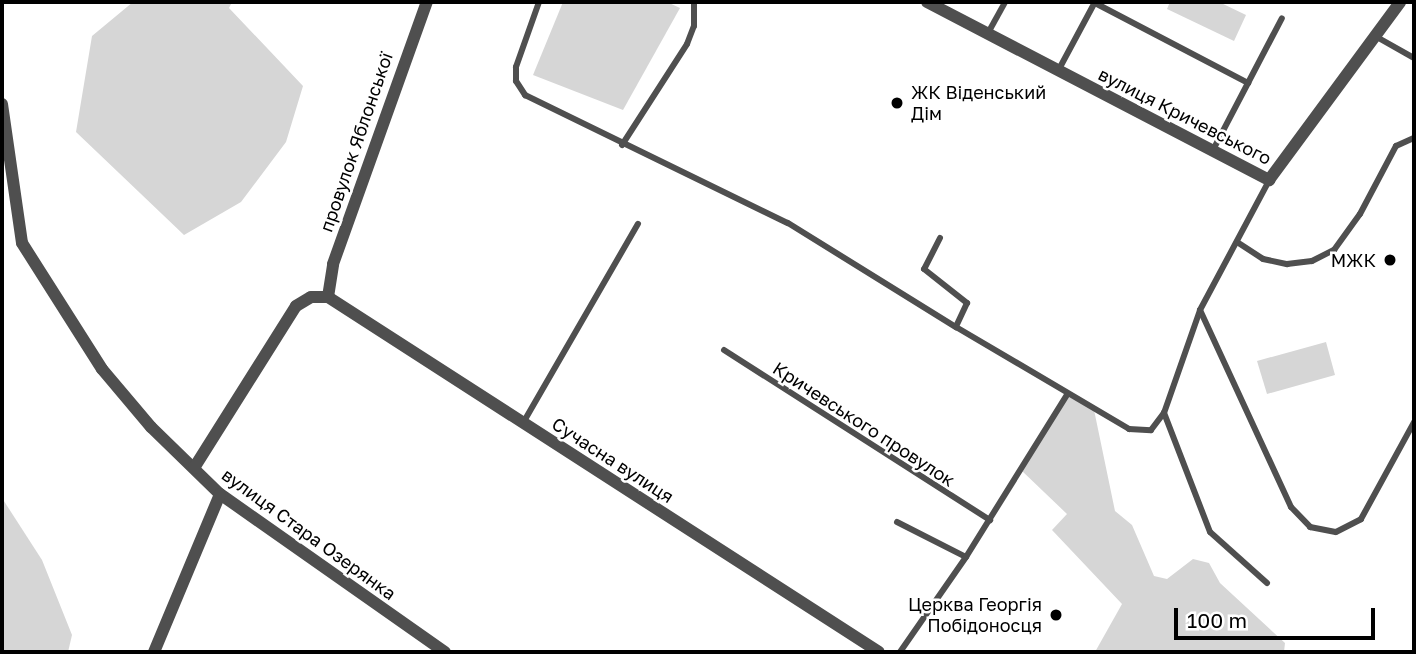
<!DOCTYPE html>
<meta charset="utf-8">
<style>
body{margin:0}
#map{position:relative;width:1416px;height:654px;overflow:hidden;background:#fff;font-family:"Golos Text",sans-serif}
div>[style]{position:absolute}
.green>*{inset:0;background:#d6d6d6}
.lane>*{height:6px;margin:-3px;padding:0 3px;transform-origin:3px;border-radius:3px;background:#4f4f4f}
.street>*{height:12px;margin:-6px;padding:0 6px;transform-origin:6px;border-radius:6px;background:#4f4f4f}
.dots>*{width:19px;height:19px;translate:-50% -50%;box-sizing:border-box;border:4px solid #fff;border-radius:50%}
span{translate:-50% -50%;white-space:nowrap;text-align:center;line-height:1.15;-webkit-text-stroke:5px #fff;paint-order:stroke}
.poi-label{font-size:18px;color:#000}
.left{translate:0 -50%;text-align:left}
.right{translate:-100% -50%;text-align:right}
.street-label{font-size:18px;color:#000}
.frame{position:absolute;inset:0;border:4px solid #000;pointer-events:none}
.scale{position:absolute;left:1174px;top:608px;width:201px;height:32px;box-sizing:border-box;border:4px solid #000;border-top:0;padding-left:9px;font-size:21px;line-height:24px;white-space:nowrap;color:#000;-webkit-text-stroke:5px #fff;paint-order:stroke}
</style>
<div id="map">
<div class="green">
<div style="clip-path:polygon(133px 2px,232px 2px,229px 8px,303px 86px,286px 142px,241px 202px,184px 235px,76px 132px,92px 36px)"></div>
<div style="clip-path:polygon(563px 2px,667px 2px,680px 8px,623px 110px,533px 75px)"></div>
<div style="clip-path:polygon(1170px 2px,1219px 2px,1246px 15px,1234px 41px,1167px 9px)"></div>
<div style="clip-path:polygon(1326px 342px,1335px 375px,1267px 394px,1257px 361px)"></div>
<div style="clip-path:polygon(1067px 395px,1093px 405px,1115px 511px,1132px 525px,1154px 576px,1167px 579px,1193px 559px,1209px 563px,1220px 583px,1285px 643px,1284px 652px,1095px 652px,1122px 604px,1052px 530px,1067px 514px,1021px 470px)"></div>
<div style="clip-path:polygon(2px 498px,42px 560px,72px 635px,68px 652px,2px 652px)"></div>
</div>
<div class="lane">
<div style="left:539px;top:2px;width:69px;rotate:109.5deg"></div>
<div style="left:516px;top:67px;width:14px;rotate:90deg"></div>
<div style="left:516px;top:81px;width:17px;rotate:57deg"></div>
<div style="left:525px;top:95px;width:292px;rotate:26deg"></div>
<div style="left:788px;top:223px;width:198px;rotate:31.8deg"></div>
<div style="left:1095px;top:3px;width:173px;rotate:27.6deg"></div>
<div style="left:1248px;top:83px;width:76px;rotate:117.6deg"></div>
<div style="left:988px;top:33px;width:35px;rotate:-61deg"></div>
<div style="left:1375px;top:36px;width:45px;rotate:29.4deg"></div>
<div style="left:1058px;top:71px;width:78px;rotate:-61.8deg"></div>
<div style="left:1248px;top:83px;width:73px;rotate:-62.4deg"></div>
<div style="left:622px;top:145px;width:120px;rotate:-57.2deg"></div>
<div style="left:687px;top:44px;width:19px;rotate:-69deg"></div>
<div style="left:694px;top:26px;width:24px;rotate:-90deg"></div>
<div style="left:940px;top:238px;width:35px;rotate:117deg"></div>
<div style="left:924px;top:269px;width:55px;rotate:38.3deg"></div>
<div style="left:967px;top:303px;width:26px;rotate:115deg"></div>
<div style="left:956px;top:327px;width:201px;rotate:30.5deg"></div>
<div style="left:1129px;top:429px;width:22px;rotate:3deg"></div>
<div style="left:1151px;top:430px;width:21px;rotate:-53deg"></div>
<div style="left:1237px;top:242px;width:31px;rotate:33deg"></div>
<div style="left:1263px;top:259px;width:25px;rotate:12deg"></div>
<div style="left:1287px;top:264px;width:25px;rotate:-7deg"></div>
<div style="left:1312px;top:261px;width:25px;rotate:-27deg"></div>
<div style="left:1334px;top:250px;width:44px;rotate:-54.2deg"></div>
<div style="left:1360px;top:214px;width:77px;rotate:-62.1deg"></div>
<div style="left:1396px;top:146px;width:20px;rotate:-24deg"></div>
<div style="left:1200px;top:310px;width:217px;rotate:65.2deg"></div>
<div style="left:1291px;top:507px;width:28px;rotate:46deg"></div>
<div style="left:1310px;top:527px;width:26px;rotate:11deg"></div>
<div style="left:1336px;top:532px;width:28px;rotate:-27deg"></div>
<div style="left:1361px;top:519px;width:111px;rotate:-61.3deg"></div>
<div style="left:724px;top:350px;width:316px;rotate:32.6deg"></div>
<div style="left:523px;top:423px;width:230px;rotate:-60deg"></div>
<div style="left:897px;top:522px;width:77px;rotate:26.9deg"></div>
<div style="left:1267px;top:583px;width:76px;rotate:-138.2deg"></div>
<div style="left:1210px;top:532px;width:128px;rotate:-111.1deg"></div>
<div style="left:1164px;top:413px;width:109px;rotate:-70.7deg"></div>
<div style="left:1200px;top:310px;width:146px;rotate:-61.9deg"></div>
<div style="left:900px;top:652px;width:116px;rotate:-55.2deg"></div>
<div style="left:966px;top:557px;width:191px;rotate:-58.1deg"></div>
</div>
<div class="street">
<div style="left:927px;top:2px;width:386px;rotate:27.5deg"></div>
<div style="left:1269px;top:180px;width:221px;rotate:-53.6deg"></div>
<div style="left:2px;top:104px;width:140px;rotate:81.8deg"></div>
<div style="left:22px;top:243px;width:149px;rotate:57.6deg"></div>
<div style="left:102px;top:369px;width:76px;rotate:49.8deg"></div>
<div style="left:151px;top:427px;width:96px;rotate:44.2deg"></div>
<div style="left:220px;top:494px;width:275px;rotate:35.1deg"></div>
<div style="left:328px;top:297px;width:655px;rotate:32.79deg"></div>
<div style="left:328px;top:297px;width:33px;rotate:-81deg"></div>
<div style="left:333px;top:264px;width:278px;rotate:-70.3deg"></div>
<div style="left:194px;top:468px;width:191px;rotate:-57.8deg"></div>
<div style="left:296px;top:306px;width:17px;rotate:-31deg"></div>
<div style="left:311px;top:297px;width:17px"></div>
<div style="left:154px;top:652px;width:171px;rotate:-67.3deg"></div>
</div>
<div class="dots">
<div style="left:897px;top:103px;background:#000"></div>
<div style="left:1390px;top:260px;background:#000"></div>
<div style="left:1056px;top:615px;background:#000"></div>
</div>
<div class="poi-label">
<span class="left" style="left:911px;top:103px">ЖК Віденський<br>Дім</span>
<span class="right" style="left:1376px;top:260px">МЖК</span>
<span class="right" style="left:1042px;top:615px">Церква Георгія<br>Побідоносця</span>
</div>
<div class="street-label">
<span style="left:1185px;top:116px;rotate:27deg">вулиця Кричевського</span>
<span style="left:356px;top:142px;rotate:-71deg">провулок Яблонської</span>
<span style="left:864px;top:424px;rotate:33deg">Кричевського провулок</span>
<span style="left:613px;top:460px;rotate:33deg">Сучасна вулиця</span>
<span style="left:309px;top:534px;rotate:36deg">вулиця Стара Озерянка</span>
</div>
<div class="frame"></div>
<div class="scale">100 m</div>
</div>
